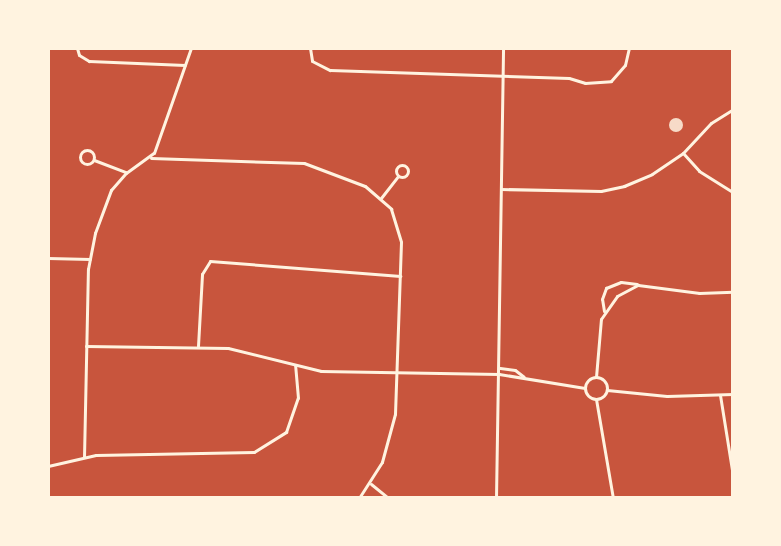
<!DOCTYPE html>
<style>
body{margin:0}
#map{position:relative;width:781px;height:546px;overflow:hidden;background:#c8553d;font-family:"Fira Sans",sans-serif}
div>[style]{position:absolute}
.building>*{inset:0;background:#f7dbc8}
.round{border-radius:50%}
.minor>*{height:3px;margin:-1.5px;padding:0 1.5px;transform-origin:1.5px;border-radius:1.5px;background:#fff3e0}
.minor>.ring{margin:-1.5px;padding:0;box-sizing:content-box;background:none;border:3px solid #fff3e0;border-radius:50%}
span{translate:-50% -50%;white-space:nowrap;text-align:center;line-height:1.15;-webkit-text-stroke:4.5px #fff3e0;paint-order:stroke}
.frame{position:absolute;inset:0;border:50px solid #fff3e0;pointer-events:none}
</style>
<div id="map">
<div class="building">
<div class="round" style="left:669px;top:118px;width:14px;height:14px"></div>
</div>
<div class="minor">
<div style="left:77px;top:48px;width:7px;rotate:74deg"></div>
<div style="left:79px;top:55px;width:12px;rotate:31deg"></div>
<div style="left:89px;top:61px;width:96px;rotate:2.4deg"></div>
<div style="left:310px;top:48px;width:13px;rotate:81deg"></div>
<div style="left:312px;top:61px;width:20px;rotate:27deg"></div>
<div style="left:330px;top:70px;width:239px;rotate:1.9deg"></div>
<div style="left:569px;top:78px;width:17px;rotate:17deg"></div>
<div style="left:585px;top:83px;width:26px;rotate:-4deg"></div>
<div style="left:611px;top:81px;width:21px;rotate:-49deg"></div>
<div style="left:625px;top:65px;width:17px;rotate:-77deg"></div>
<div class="ring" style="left:80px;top:150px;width:11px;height:11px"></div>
<div style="left:683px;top:153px;width:24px;rotate:48deg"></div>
<div style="left:699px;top:171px;width:40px;rotate:32deg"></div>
<div style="left:151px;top:158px;width:153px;rotate:1.9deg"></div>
<div style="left:304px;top:163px;width:65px;rotate:20.7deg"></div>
<div style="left:365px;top:186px;width:35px;rotate:41deg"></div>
<div style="left:391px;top:209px;width:34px;rotate:73deg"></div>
<div style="left:401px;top:242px;width:172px;rotate:92deg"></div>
<div style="left:395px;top:414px;width:50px;rotate:105.2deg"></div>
<div style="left:382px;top:462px;width:43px;rotate:122.6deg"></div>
<div style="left:94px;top:160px;width:34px;rotate:21deg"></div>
<div class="ring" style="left:396px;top:165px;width:9px;height:9px"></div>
<div style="left:501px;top:189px;width:100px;rotate:1.1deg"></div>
<div style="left:601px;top:191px;width:24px;rotate:-12deg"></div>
<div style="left:624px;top:186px;width:30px;rotate:-23deg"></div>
<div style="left:652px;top:174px;width:37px;rotate:-34deg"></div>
<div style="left:683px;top:153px;width:41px;rotate:-47deg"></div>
<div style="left:711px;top:123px;width:26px;rotate:-32deg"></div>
<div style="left:381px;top:198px;width:28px;rotate:-52deg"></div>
<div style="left:48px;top:258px;width:42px;rotate:1.4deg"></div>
<div style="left:604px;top:311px;width:12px;rotate:-99deg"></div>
<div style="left:602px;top:299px;width:12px;rotate:-70deg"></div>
<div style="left:606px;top:288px;width:16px;rotate:-22deg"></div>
<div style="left:621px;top:282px;width:16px;rotate:7deg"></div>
<div style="left:86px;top:346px;width:142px;rotate:0.8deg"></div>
<div style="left:228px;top:348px;width:96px;rotate:13.9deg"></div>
<div style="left:321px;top:371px;width:178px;rotate:1deg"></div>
<div style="left:499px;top:374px;width:87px;rotate:9.2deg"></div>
<div style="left:198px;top:346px;width:72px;rotate:-86.8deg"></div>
<div style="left:202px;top:274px;width:15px;rotate:-58deg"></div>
<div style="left:210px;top:261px;width:191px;rotate:4.5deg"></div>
<div style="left:500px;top:368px;width:15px;rotate:8deg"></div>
<div style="left:515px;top:370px;width:11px;rotate:38deg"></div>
<div style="left:596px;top:377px;width:58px;rotate:-85.1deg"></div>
<div style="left:601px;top:319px;width:28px;rotate:-55deg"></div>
<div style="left:617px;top:296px;width:24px;rotate:-28deg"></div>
<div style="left:638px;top:285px;width:62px;rotate:7.5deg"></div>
<div style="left:699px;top:293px;width:34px;rotate:-2deg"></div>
<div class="ring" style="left:585px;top:377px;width:19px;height:19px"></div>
<div style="left:607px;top:390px;width:60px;rotate:5.7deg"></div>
<div style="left:667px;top:396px;width:66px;rotate:-1.7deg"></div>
<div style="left:720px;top:395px;width:82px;rotate:80.9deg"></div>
<div style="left:596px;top:399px;width:100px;rotate:80.3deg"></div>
<div style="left:84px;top:457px;width:188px;rotate:-88.8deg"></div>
<div style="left:88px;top:269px;width:37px;rotate:-79deg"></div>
<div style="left:95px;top:233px;width:46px;rotate:-69.6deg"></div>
<div style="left:111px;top:190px;width:23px;rotate:-49deg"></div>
<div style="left:126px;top:173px;width:34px;rotate:-36deg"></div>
<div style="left:154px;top:153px;width:111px;rotate:-70.6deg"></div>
<div style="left:48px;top:466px;width:49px;rotate:-12.9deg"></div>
<div style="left:96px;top:455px;width:158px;rotate:-1.1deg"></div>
<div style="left:254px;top:452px;width:38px;rotate:-32deg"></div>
<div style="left:286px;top:432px;width:36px;rotate:-71deg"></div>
<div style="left:298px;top:398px;width:33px;rotate:-95deg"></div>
<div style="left:371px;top:484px;width:22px;rotate:39deg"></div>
<div style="left:395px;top:498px;width:5px"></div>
<div style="left:496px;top:498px;width:450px;rotate:-89.1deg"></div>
</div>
<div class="frame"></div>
</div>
